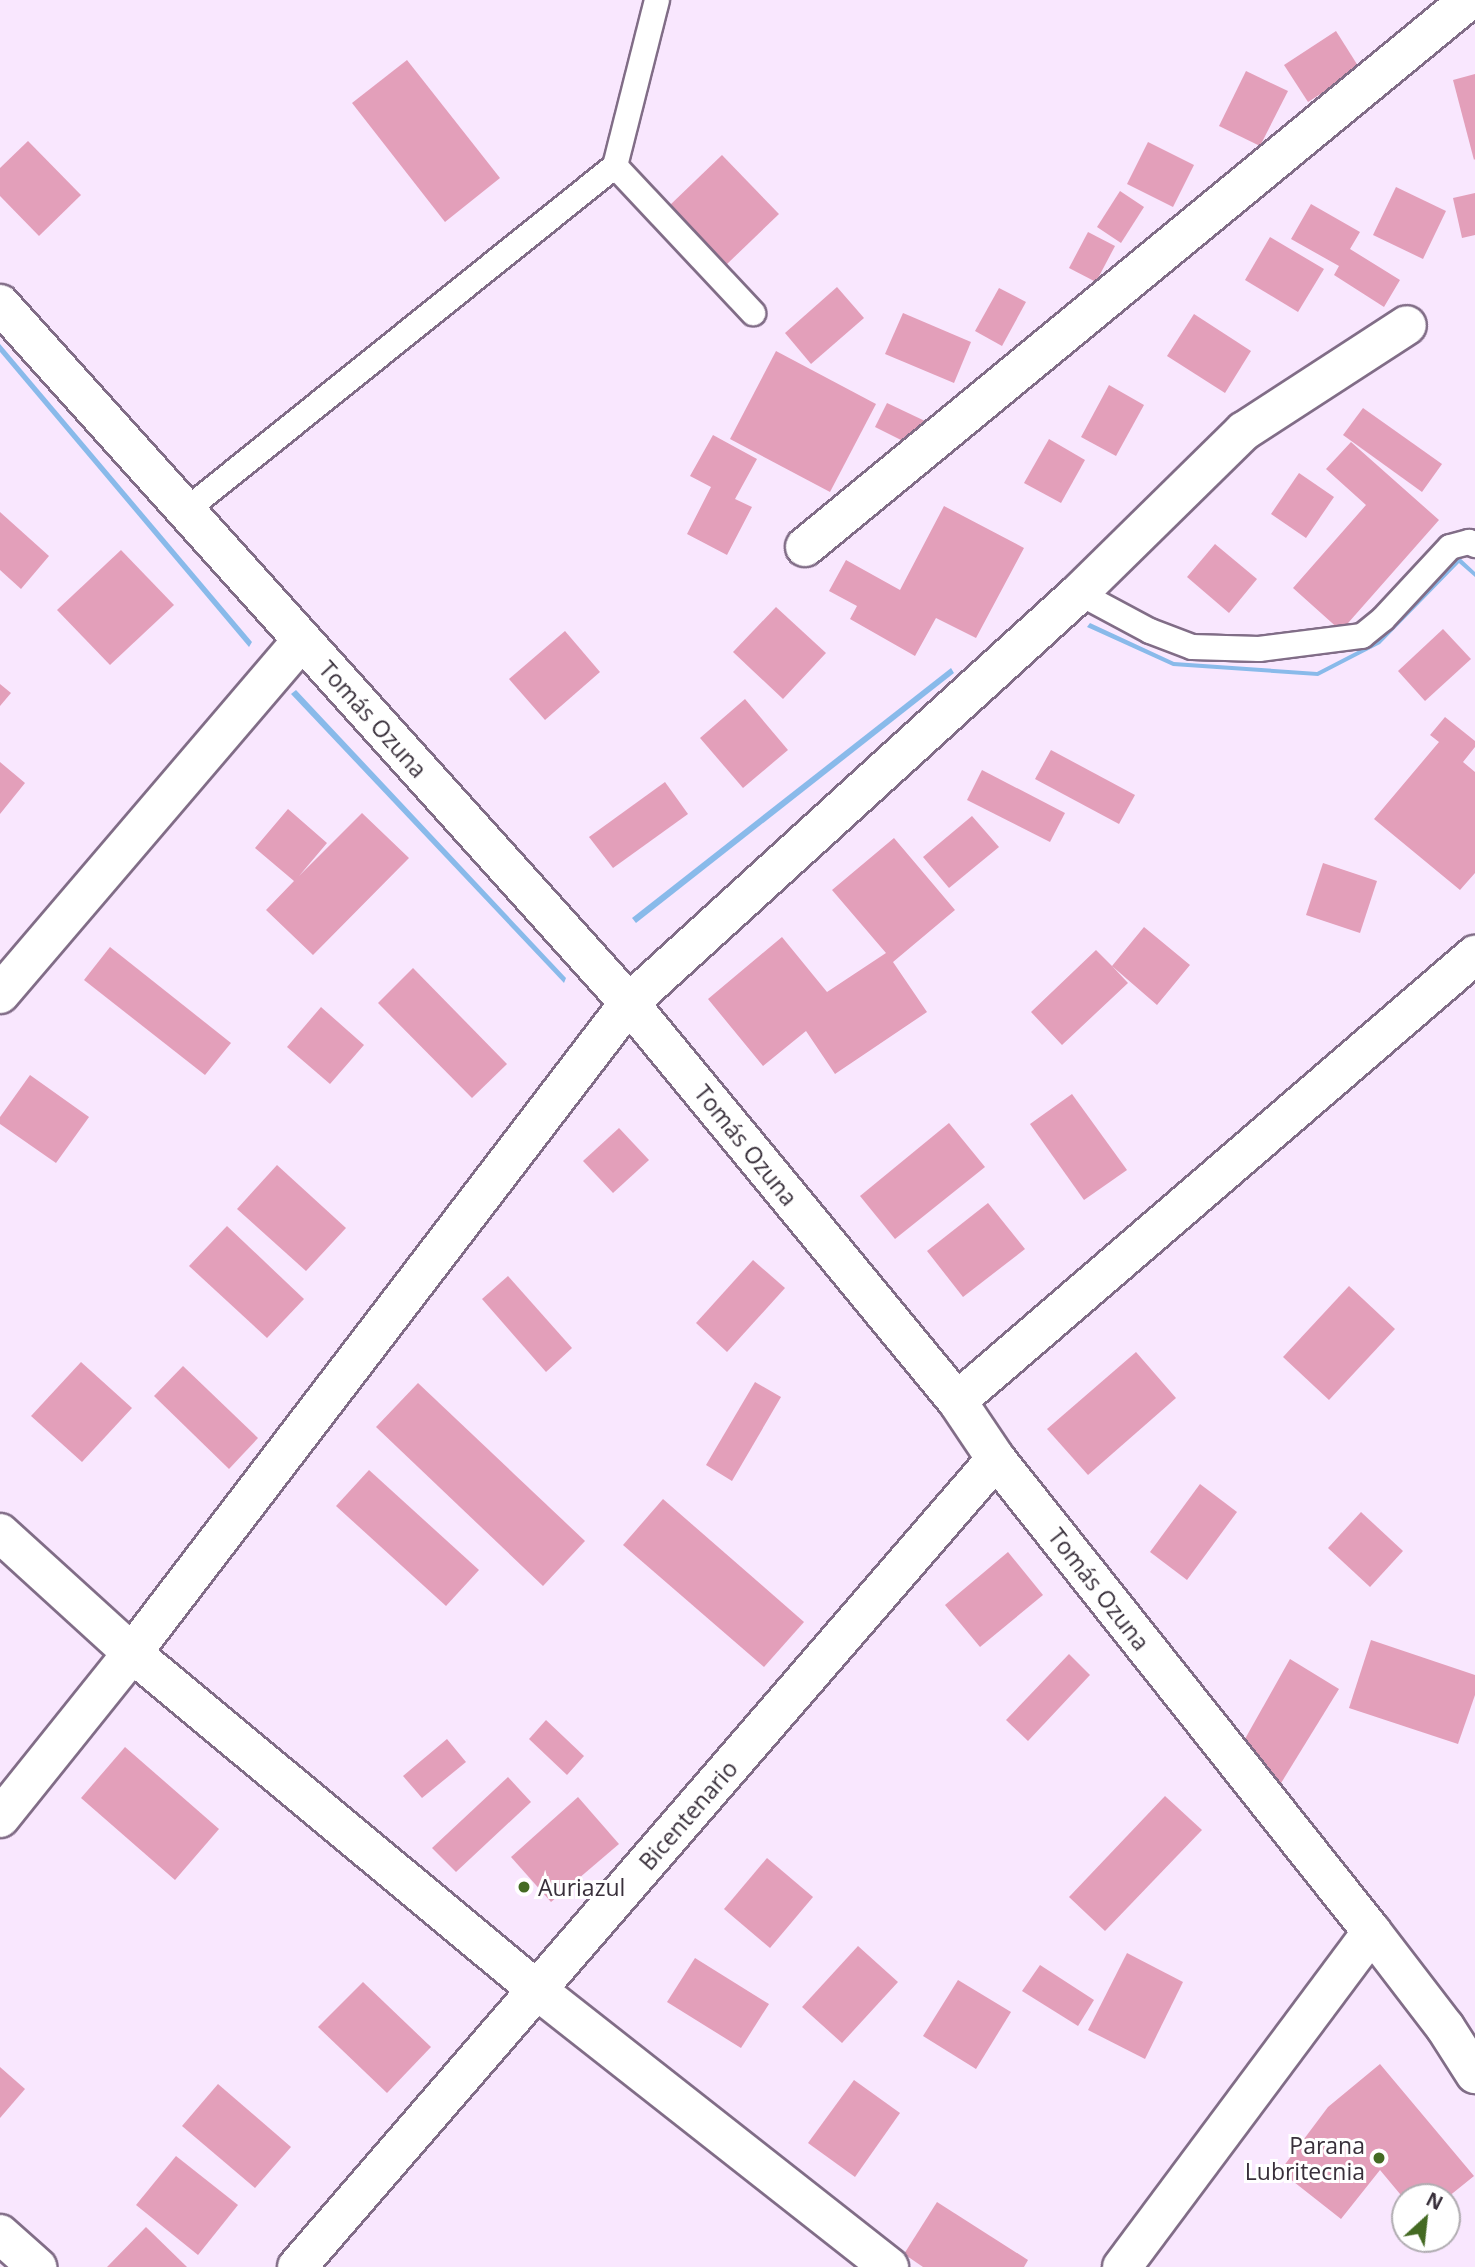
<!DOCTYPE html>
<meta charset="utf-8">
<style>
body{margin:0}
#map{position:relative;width:1475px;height:2267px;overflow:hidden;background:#f9e7fe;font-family:"Open Sans",sans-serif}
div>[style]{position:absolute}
.water>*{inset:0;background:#89baea}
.building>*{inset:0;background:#e39fba}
.roads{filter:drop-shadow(2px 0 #816d87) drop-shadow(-2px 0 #816d87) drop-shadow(0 2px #816d87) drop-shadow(0 -2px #816d87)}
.service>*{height:24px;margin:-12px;padding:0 12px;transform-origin:12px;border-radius:12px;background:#fff}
.minor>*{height:38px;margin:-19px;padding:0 19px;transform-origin:19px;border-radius:19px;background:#fff}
.tertiary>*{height:38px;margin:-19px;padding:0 19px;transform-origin:19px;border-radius:19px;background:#fff}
.dots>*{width:19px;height:19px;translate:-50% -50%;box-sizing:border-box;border:4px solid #fff;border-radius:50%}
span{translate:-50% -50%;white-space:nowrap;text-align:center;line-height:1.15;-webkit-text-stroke:6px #fff;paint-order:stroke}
.street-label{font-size:23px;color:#39303b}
.poi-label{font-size:23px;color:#39303b}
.left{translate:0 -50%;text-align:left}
.right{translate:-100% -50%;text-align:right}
.north{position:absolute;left:1391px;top:2183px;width:70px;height:70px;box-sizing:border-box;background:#fff;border:2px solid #b0acb1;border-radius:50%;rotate:27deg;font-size:19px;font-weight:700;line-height:28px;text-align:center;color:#39303b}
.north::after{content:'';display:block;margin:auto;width:24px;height:32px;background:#446a23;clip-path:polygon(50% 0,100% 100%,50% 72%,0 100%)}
</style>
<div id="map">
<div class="water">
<div style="clip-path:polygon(0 344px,252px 642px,249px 647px,0 352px)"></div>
<div style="clip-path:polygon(1459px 557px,1475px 572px,1475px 577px,1459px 563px,1380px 644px,1318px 676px,1173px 666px,1087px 627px,1090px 623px,1174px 662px,1317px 672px,1377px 641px)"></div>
<div style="clip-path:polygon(951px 668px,954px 673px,636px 923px,632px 918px)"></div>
<div style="clip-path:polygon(296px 690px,566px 978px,564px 983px,291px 694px)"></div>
</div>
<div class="building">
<div style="clip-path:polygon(1336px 31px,1360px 69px,1308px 102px,1284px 65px)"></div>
<div style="clip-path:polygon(407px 60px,500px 178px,445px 222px,352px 103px)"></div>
<div style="clip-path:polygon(1246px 71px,1288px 91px,1260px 146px,1219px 126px)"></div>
<div style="clip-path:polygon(1475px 74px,1475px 159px,1474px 160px,1453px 80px)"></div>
<div style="clip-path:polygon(28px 141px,81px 195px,39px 236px,0 196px,0 168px)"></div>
<div style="clip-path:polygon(1148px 142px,1194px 165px,1173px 207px,1127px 184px)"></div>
<div style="clip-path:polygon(722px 155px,779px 214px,726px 265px,669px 206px)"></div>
<div style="clip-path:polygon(1396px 187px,1446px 211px,1423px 259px,1373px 235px)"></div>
<div style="clip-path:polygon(1120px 191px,1144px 207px,1121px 243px,1097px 227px)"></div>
<div style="clip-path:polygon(1475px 193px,1475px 235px,1462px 238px,1453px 198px)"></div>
<div style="clip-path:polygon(1311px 204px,1360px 232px,1350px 249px,1400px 280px,1384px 307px,1334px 275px,1339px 266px,1291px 239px)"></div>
<div style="clip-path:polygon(1088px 232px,1115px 246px,1096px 282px,1069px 268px)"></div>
<div style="clip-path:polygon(1270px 237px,1324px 269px,1298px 312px,1245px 280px)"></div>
<div style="clip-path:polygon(837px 287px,864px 318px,811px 364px,785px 333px)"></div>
<div style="clip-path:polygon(999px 288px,1026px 302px,1002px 346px,975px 331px)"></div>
<div style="clip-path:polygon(903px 313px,971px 342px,954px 383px,885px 354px)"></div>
<div style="clip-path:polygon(1194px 314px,1251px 351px,1225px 393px,1167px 356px)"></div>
<div style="clip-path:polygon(776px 351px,876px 404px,830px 492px,730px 439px)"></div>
<div style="clip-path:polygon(1109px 385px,1144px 405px,1116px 456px,1081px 437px)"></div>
<div style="clip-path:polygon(887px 403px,925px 421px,913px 446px,875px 427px)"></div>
<div style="clip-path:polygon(1363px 408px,1442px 464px,1422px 492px,1343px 435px)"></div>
<div style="clip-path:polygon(713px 435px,757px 459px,735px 499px,752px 507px,727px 555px,687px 534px,711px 487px,690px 476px)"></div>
<div style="clip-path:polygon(1049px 439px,1085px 460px,1061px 503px,1024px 483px)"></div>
<div style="clip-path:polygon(1351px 442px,1439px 520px,1341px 631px,1293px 588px,1366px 505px,1326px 469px)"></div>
<div style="clip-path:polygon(1299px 473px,1334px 497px,1306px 538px,1271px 514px)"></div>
<div style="clip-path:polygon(944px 506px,1024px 548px,976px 638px,936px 618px,915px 656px,850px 619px,857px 606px,829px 591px,846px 560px,900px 590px)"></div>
<div style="clip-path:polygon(0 512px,49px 556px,21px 589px,0 570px)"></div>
<div style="clip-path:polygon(1215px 544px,1257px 579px,1229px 613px,1187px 577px)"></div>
<div style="clip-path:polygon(121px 550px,174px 605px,110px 665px,57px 610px)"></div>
<div style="clip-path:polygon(776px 607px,826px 653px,783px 699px,733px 652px)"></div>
<div style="clip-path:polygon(1443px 629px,1471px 659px,1425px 701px,1398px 671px)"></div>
<div style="clip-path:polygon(565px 631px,600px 672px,545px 720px,509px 679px)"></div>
<div style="clip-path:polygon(0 684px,11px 693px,0 706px)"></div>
<div style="clip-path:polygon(745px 699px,788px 750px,743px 788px,700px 738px)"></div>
<div style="clip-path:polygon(1445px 717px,1475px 741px,1475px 747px,1463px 762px,1475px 772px,1475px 873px,1460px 890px,1374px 819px,1439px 742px,1430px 735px)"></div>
<div style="clip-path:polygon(1051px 750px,1135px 795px,1119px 824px,1035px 779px)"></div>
<div style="clip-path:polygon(0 762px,25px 783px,0 814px)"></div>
<div style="clip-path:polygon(982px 770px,1065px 813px,1050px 842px,967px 800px)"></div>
<div style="clip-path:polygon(665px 782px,688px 814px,613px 868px,589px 837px)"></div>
<div style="clip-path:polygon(288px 809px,327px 843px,299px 876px,362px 813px,409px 858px,313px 955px,266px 910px,294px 881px,255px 848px)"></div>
<div style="clip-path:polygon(972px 816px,999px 847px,949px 888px,923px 857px)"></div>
<div style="clip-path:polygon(894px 838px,955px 910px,893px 962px,927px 1012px,835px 1074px,806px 1031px,763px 1066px,708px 999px,782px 937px,827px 992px,886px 953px,832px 890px)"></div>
<div style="clip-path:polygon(1323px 863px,1377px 881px,1360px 933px,1306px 915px)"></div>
<div style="clip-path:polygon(1144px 927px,1190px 965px,1157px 1005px,1112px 966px,1128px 983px,1062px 1045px,1031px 1012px,1096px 950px,1112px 966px)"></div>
<div style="clip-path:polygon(110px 947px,231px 1043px,205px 1075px,84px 980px)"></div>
<div style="clip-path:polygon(413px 968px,507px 1064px,472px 1098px,378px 1003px)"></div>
<div style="clip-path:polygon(321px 1007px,364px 1045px,330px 1084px,287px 1047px)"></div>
<div style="clip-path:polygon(30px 1075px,89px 1117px,56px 1163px,0 1124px,0 1117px)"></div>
<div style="clip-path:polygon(1072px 1094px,1127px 1170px,1084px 1200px,1030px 1124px)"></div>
<div style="clip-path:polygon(949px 1123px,985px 1167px,895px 1239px,860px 1196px)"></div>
<div style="clip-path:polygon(619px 1128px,649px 1160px,613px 1193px,583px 1161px)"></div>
<div style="clip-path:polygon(277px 1165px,346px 1228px,306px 1271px,237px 1209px)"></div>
<div style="clip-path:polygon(988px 1203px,1025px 1249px,963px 1297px,927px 1251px)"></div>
<div style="clip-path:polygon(227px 1226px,304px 1299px,267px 1338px,189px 1266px)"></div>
<div style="clip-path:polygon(753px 1260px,785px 1288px,727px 1352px,696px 1323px)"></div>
<div style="clip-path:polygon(508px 1276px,572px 1348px,546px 1372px,482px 1299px)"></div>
<div style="clip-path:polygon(1349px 1286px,1395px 1329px,1329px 1400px,1283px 1357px)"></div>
<div style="clip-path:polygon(1136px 1352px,1176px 1398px,1088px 1475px,1047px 1429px)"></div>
<div style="clip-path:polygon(81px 1362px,132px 1408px,82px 1462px,31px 1416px)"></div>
<div style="clip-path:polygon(183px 1366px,258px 1438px,229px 1469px,154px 1396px)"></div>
<div style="clip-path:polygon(755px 1382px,781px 1397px,732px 1481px,706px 1465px)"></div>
<div style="clip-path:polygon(418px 1383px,585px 1541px,543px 1586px,376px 1427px)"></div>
<div style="clip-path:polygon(369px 1470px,479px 1570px,446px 1606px,336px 1506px)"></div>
<div style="clip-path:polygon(1200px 1484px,1237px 1512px,1187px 1580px,1150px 1552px)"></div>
<div style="clip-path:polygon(663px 1499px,804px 1622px,764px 1667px,623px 1545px)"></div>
<div style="clip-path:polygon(1361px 1512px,1403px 1551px,1370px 1587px,1328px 1548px)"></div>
<div style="clip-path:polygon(1008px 1552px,1043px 1595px,980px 1647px,945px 1605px)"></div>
<div style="clip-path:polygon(1371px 1640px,1475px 1675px,1475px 1695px,1458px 1744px,1349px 1708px)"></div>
<div style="clip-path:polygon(1069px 1654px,1090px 1675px,1028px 1741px,1006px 1720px)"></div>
<div style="clip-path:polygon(1290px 1659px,1339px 1689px,1278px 1788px,1237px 1753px)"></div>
<div style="clip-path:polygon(546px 1720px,584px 1756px,567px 1775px,529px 1739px)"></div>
<div style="clip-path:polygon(447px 1739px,466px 1762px,422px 1798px,403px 1776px)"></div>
<div style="clip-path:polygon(125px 1747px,219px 1829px,175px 1880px,81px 1798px)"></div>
<div style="clip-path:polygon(508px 1777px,531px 1802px,456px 1872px,432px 1848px)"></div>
<div style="clip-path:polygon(1165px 1796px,1202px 1830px,1105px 1931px,1069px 1897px)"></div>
<div style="clip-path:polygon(578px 1797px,619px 1844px,551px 1902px,511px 1857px)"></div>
<div style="clip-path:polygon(767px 1858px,813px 1897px,770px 1948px,724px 1909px)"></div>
<div style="clip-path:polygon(858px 1946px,898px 1982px,842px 2043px,802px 2007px)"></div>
<div style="clip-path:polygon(1127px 1953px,1183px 1982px,1145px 2059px,1088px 2030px)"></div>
<div style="clip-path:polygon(695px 1958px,769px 2004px,741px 2048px,667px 2002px)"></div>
<div style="clip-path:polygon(1040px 1965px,1094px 2000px,1078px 2026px,1022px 1991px)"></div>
<div style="clip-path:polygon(958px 1980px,1011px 2012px,976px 2069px,923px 2036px)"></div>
<div style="clip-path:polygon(363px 1982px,431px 2047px,387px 2093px,318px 2027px)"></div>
<div style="clip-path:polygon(1380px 2064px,1474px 2176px,1448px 2197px,1405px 2197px,1405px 2200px,1380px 2170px,1341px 2219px,1280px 2171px,1328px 2107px)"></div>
<div style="clip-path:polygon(0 2067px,25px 2089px,0 2118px)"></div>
<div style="clip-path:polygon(854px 2080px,900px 2113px,855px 2177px,808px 2143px)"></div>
<div style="clip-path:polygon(218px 2084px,291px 2147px,255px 2188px,182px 2126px)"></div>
<div style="clip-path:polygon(176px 2156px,238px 2205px,198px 2255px,136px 2205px)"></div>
<div style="clip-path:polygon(937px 2202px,1028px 2260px,1024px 2267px,923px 2267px,904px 2254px)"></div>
<div style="clip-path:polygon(146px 2227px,187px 2267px,107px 2267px)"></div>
</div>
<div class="roads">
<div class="service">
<div style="left:615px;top:166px;width:202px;rotate:46.8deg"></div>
<div style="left:185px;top:511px;width:551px;rotate:-38.74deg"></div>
<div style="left:615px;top:166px;width:171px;rotate:-75.8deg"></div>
<div style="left:1079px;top:593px;width:81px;rotate:28.2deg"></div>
<div style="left:1150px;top:631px;width:45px;rotate:20.9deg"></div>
<div style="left:1192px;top:647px;width:67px;rotate:1.7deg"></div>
<div style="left:1259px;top:649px;width:104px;rotate:-7.2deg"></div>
<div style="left:1362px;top:636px;width:27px;rotate:-39deg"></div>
<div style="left:1383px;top:619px;width:98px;rotate:-47.1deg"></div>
<div style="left:1450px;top:547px;width:20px;rotate:-15deg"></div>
<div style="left:1469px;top:542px;width:7px;rotate:27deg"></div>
</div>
<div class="minor">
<div style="left:805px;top:547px;width:860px;rotate:-39.48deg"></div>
<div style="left:0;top:994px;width:465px;rotate:-49.5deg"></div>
<div style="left:957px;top:1401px;width:684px;rotate:-40.73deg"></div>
<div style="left:0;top:1533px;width:178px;rotate:42.3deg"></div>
<div style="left:132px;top:1653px;width:527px;rotate:39.76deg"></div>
<div style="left:537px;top:1990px;width:448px;rotate:38.2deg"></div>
<div style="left:0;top:1818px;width:211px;rotate:-51.3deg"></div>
<div style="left:132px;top:1653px;width:818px;rotate:-52.6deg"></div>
<div style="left:629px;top:1003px;width:609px;rotate:-42.34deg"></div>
<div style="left:1079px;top:593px;width:231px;rotate:-44.5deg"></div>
<div style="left:1244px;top:431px;width:194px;rotate:-33deg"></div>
<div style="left:0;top:2234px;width:50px;rotate:41.7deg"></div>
<div style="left:297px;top:2267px;width:1068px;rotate:-49.14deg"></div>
<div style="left:1122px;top:2267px;width:418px;rotate:-53.3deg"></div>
</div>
<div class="tertiary">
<div style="left:0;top:304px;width:940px;rotate:48.02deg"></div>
<div style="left:629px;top:1003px;width:516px;rotate:50.51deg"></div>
<div style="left:957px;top:1401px;width:70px;rotate:56.1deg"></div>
<div style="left:996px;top:1459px;width:604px;rotate:51.52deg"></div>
<div style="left:1372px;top:1932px;width:120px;rotate:52.5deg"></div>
<div style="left:1445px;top:2027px;width:56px;rotate:57.4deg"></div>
</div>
</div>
<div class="dots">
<div style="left:524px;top:1887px;background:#446a23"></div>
<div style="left:1379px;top:2158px;background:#446a23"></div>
</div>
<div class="street-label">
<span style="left:373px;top:719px;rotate:48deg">Tomás Ozuna</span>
<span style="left:746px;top:1145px;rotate:51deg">Tomás Ozuna</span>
<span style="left:1099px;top:1589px;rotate:52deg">Tomás Ozuna</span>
<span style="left:688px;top:1815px;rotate:-49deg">Bicentenario</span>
</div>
<div class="poi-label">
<span class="left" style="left:538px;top:1887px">Auriazul</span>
<span class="right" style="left:1365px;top:2158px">Parana<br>Lubritecnia</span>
</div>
<div class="north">N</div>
</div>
